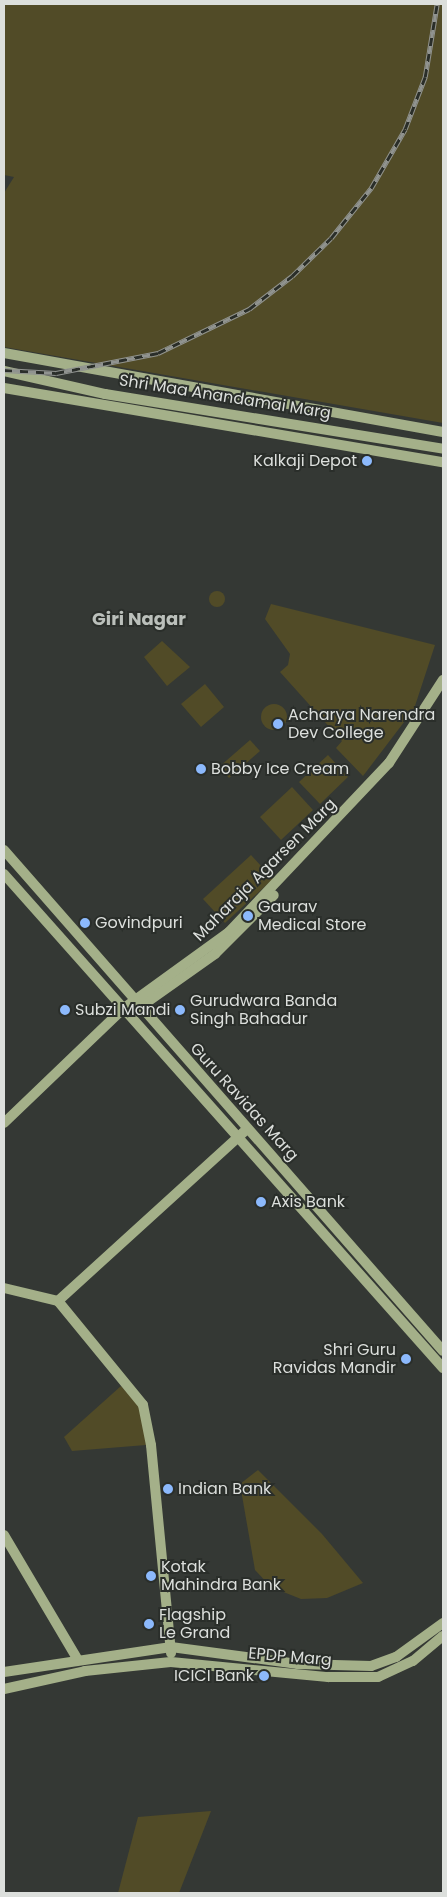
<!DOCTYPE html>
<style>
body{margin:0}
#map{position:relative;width:447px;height:1897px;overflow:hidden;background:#343834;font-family:Poppins,sans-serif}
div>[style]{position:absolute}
.green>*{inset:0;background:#514b27}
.round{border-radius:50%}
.secondary>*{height:10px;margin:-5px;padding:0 5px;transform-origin:5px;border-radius:5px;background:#a4b089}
.rail>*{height:4.5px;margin-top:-2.25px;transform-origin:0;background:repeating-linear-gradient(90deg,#2a2e2a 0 8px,#909390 0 16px);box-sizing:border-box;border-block:1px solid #909390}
.dots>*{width:14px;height:14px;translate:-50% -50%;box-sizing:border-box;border:2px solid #2a2e2a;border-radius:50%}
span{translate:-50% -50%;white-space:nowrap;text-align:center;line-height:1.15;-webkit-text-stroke:4px #2a2e2a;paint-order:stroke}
.street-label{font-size:16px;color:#dcdfdc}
.poi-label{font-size:16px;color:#dcdfdc}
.right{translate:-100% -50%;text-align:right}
.left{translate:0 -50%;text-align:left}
.neighbourhood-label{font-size:18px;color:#bbc0bb;font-weight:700}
.frame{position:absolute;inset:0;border:5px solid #dcdfdc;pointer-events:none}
</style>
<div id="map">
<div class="green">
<div style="clip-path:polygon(4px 4px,443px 4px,443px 423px,4px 347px,4px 193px,14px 177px,4px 175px)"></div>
<div class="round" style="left:209px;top:591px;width:16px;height:16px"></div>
<div style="clip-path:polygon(271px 604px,435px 645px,414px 709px,363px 776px,336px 748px,342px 741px,280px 672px,288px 665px,290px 654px,265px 619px)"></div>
<div style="clip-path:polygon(162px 641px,190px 667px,167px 686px,144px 657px)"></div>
<div style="clip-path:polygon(205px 684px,224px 707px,201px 727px,181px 704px)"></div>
<div class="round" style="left:261px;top:704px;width:26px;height:26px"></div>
<div style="clip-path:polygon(250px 740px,260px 751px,229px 778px,219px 767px)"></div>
<div style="clip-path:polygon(328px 755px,348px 777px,320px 804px,299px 782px)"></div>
<div style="clip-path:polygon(292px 787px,313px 810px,281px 840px,260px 817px)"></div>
<div style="clip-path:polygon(251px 855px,273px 879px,225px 923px,203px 899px)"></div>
<div style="clip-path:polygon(121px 1386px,142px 1409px,146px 1445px,72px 1451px,64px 1437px)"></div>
<div style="clip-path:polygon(258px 1470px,322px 1534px,363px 1583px,327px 1598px,301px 1599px,271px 1587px,255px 1570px,240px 1484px)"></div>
<div style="clip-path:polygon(211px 1811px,179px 1893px,118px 1893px,138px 1817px)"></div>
</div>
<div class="secondary">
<div style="left:4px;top:353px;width:446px;rotate:10.2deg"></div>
<div style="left:4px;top:371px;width:104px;rotate:12.8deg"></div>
<div style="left:105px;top:394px;width:342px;rotate:9.2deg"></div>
<div style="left:4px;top:388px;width:445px;rotate:9.6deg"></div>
<div style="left:4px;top:850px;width:666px;rotate:48.77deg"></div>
<div style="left:4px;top:874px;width:661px;rotate:48.37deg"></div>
<div style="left:136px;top:1010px;width:97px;rotate:-35.3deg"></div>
<div style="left:215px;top:954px;width:83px;rotate:-45deg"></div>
<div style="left:4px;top:1123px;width:166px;rotate:-43.8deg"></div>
<div style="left:124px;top:1008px;width:130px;rotate:-35.9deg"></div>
<div style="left:229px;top:932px;width:233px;rotate:-46.6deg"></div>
<div style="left:389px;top:763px;width:99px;rotate:-57deg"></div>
<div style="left:4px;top:1288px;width:56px;rotate:13.5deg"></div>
<div style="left:58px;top:1301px;width:134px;rotate:50.7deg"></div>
<div style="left:143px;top:1405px;width:41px;rotate:78.7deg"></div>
<div style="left:151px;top:1445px;width:209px;rotate:84.5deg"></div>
<div style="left:58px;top:1301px;width:253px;rotate:-42.3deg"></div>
<div style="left:4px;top:1535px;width:145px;rotate:59.4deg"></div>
<div style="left:4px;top:1672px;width:169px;rotate:-8.5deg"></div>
<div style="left:171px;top:1647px;width:128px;rotate:7.6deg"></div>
<div style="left:298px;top:1664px;width:73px;rotate:1.6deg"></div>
<div style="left:371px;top:1666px;width:27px;rotate:-20deg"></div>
<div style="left:396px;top:1657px;width:58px;rotate:-35.9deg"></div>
<div style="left:4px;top:1689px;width:83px;rotate:-12.5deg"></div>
<div style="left:85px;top:1671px;width:86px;rotate:-6deg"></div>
<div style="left:171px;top:1662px;width:158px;rotate:5.5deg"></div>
<div style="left:328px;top:1677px;width:50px"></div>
<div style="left:378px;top:1677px;width:38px;rotate:-25deg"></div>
<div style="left:413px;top:1661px;width:39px;rotate:-40deg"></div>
</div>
<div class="rail">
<div style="left:4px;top:370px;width:52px;rotate:3.3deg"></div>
<div style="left:56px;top:373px;width:104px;rotate:-11.1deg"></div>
<div style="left:158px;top:353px;width:101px;rotate:-25.8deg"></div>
<div style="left:249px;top:309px;width:54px;rotate:-37.5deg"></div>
<div style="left:292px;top:276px;width:54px;rotate:-44.3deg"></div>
<div style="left:331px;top:238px;width:64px;rotate:-51.3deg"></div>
<div style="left:371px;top:188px;width:68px;rotate:-60deg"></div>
<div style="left:405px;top:129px;width:56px;rotate:-69deg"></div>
<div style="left:425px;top:77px;width:74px;rotate:-80.7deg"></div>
</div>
<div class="dots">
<div style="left:367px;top:461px;background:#8cb9fc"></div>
<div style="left:278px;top:724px;background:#8cb9fc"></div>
<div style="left:201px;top:769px;background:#8cb9fc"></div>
<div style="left:248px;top:916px;background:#8cb9fc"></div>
<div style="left:85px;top:923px;background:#8cb9fc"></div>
<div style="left:65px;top:1010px;background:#8cb9fc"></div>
<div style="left:180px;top:1010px;background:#8cb9fc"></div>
<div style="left:261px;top:1202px;background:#8cb9fc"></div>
<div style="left:406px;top:1359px;background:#8cb9fc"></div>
<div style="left:168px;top:1489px;background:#8cb9fc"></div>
<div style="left:151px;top:1576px;background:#8cb9fc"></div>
<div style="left:149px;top:1624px;background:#8cb9fc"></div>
<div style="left:264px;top:1676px;background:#8cb9fc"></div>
</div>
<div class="street-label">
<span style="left:225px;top:397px;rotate:9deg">Shri Maa Anandamai Marg</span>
<span style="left:265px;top:870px;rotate:-45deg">Maharaja Agarsen Marg</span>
<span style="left:244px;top:1102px;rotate:48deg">Guru Ravidas Marg</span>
<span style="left:290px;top:1657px;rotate:5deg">EPDP Marg</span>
</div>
<div class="poi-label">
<span class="right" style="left:357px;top:461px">Kalkaji Depot</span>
<span class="left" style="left:288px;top:724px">Acharya Narendra<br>Dev College</span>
<span class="left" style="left:211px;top:769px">Bobby Ice Cream</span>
<span class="left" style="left:258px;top:916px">Gaurav<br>Medical Store</span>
<span class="left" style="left:95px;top:923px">Govindpuri</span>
<span class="left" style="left:190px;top:1010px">Gurudwara Banda<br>Singh Bahadur</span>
<span class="left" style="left:75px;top:1010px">Subzi Mandi</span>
<span class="left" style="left:271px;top:1202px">Axis Bank</span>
<span class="right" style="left:396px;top:1359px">Shri Guru<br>Ravidas Mandir</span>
<span class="left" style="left:178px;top:1489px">Indian Bank</span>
<span class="left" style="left:161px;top:1576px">Kotak<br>Mahindra Bank</span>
<span class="left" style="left:159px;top:1624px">Flagship<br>Le Grand</span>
<span class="right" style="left:254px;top:1676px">ICICI Bank</span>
</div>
<div class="neighbourhood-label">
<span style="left:139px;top:619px">Giri Nagar</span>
</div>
<div class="frame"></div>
</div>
